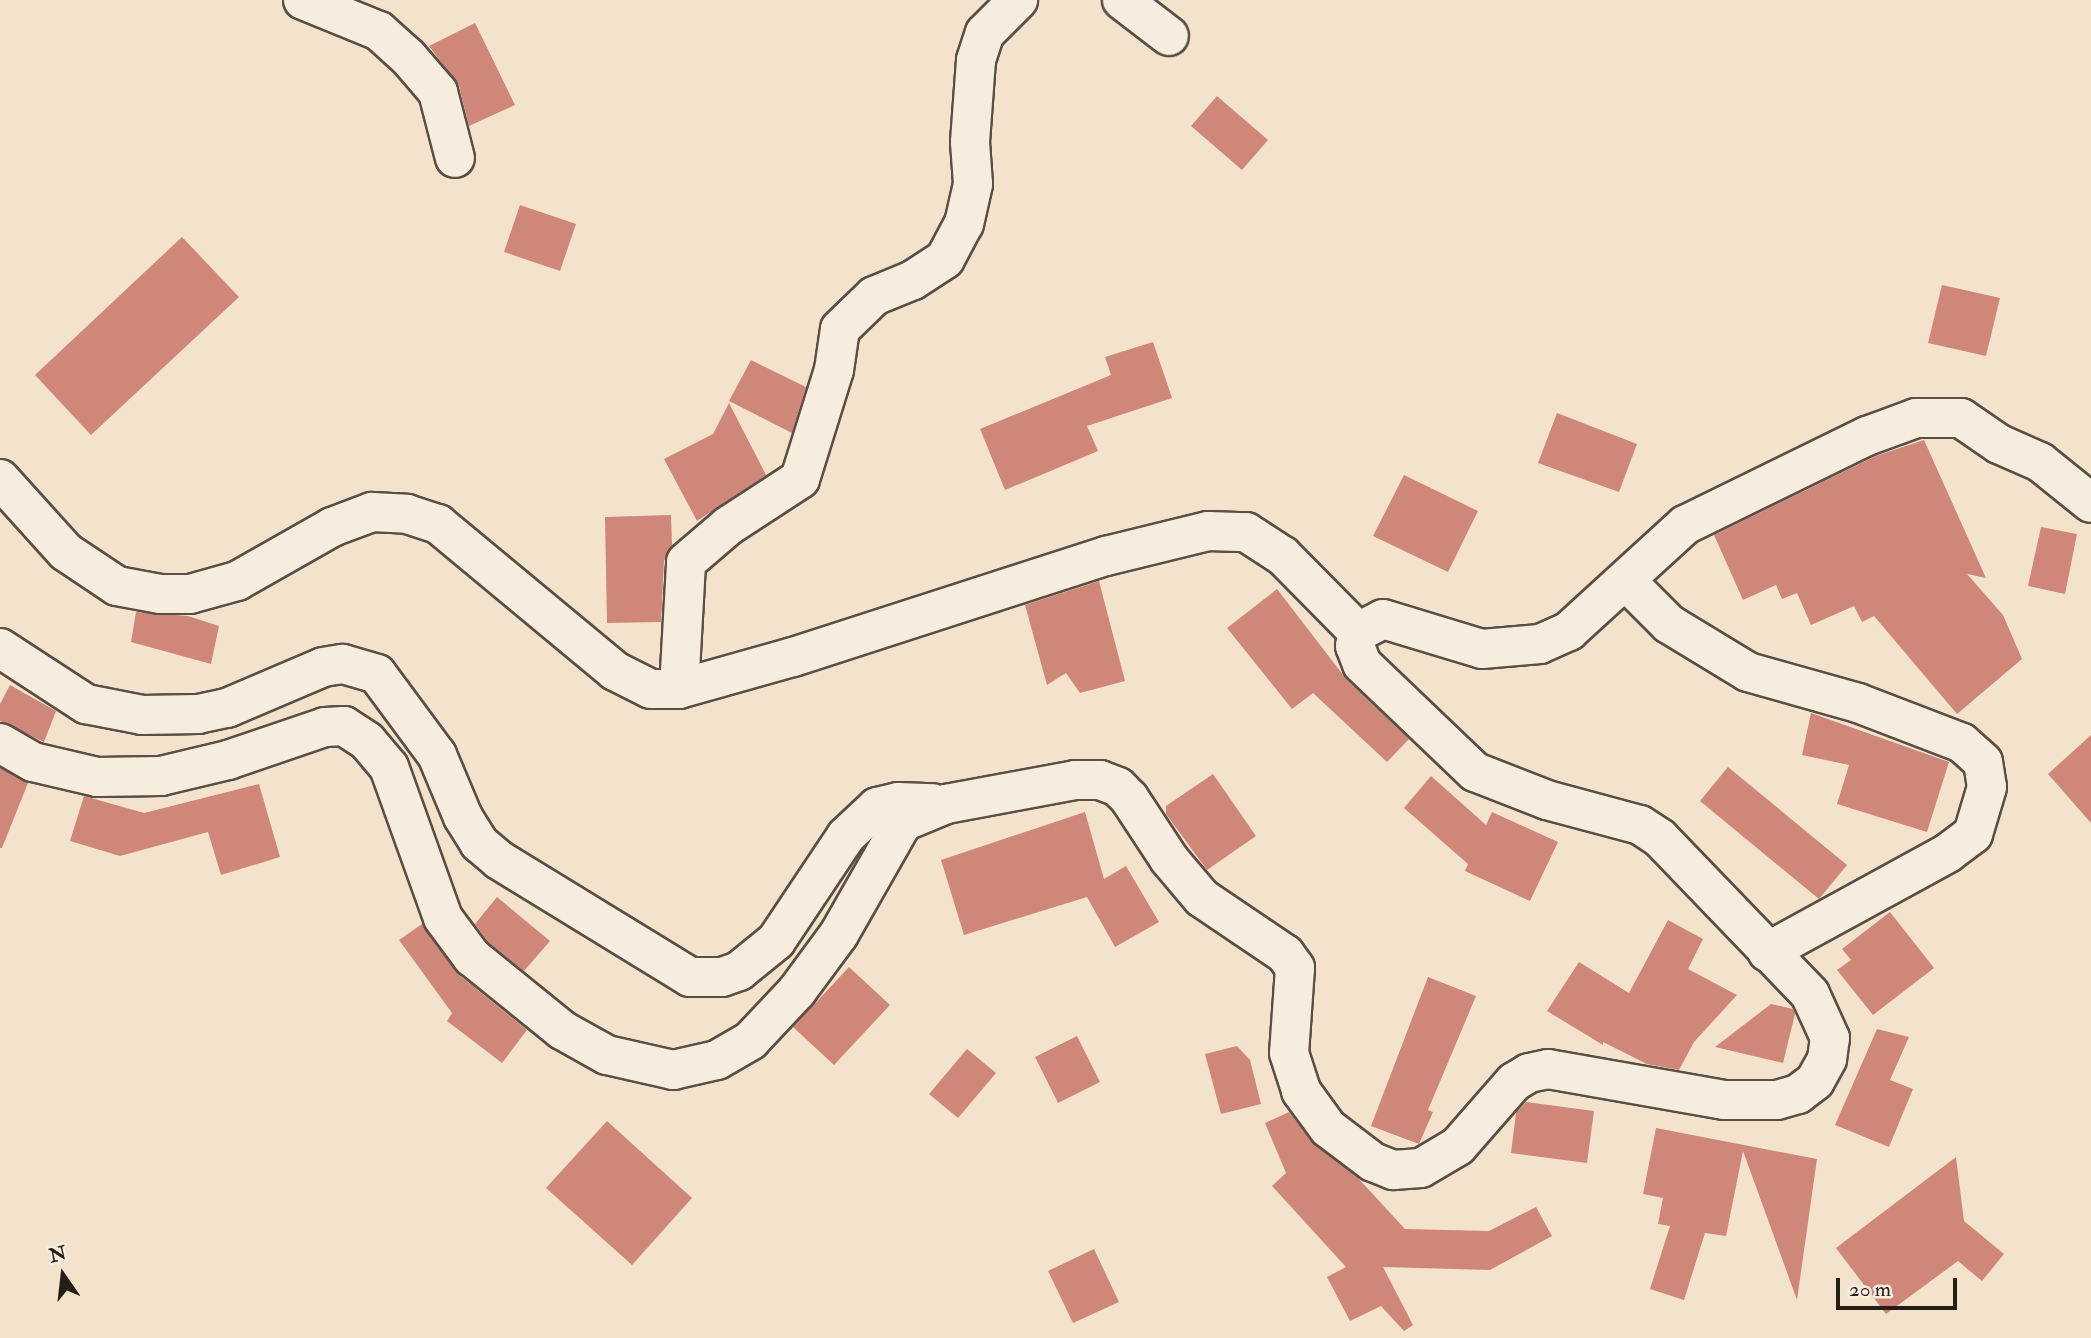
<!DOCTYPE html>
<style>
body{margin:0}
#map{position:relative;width:2091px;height:1338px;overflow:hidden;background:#f3e3cc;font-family:"IM FELL Double Pica",serif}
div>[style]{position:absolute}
.building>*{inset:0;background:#cf8779}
.roads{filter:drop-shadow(2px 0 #5b4e44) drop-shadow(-2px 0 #5b4e44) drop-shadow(0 2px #5b4e44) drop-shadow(0 -2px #5b4e44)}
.street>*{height:38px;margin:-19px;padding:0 19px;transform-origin:19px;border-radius:19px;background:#f7edde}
span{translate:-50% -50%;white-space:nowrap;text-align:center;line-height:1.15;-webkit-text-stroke:7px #f7edde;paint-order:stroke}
.north{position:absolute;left:28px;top:1240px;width:70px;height:70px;-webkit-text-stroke:5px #f7edde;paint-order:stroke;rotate:346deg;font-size:19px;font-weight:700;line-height:28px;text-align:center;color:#281d16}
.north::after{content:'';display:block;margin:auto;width:24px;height:32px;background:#281d16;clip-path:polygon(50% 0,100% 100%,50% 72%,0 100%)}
.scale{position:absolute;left:1836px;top:1278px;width:121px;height:32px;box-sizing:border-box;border:4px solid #281d16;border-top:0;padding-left:9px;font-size:21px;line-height:24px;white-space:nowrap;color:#281d16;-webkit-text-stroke:5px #f7edde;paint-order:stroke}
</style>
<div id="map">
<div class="building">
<div style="clip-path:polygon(475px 23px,515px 105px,469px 126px,459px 86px,429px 46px)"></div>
<div style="clip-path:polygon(1217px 96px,1268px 140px,1242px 170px,1191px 126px)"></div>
<div style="clip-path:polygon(520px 205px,576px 224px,560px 271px,504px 252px)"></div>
<div style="clip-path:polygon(182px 237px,239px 297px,91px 435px,35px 375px)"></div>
<div style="clip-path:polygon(1942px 285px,2000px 298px,1986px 356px,1928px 343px)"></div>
<div style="clip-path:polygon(1153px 342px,1172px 398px,1087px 426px,1098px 451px,1005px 490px,980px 429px,1111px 375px,1105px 357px)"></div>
<div style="clip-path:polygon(751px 360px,806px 387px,792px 433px,729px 401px)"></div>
<div style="clip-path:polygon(729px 403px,766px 475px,697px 521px,664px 459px,713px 434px)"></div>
<div style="clip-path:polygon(1557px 413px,1637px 444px,1619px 492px,1538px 463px)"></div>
<div style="clip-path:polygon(1924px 440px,1986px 578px,1967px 574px,2003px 615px,2022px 659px,1957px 714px,1874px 616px,1862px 622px,1854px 606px,1811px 625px,1797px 593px,1782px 599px,1776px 585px,1743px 600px,1714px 535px,1876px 456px)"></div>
<div style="clip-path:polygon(1404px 475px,1478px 511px,1448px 572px,1373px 536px)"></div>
<div style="clip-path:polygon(671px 515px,672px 545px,664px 561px,661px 622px,607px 623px,605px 517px)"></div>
<div style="clip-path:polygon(2041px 527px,2077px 534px,2065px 594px,2028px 586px)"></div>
<div style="clip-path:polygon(1099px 581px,1125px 681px,1080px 693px,1066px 673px,1047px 685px,1025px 605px)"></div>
<div style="clip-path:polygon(1277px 589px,1347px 680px,1409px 739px,1387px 762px,1313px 693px,1292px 709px,1227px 628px)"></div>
<div style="clip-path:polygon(136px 612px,188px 616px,219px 626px,211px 664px,131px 642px)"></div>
<div style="clip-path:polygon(10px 685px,56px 711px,44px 742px,0 721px,0 704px)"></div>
<div style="clip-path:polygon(1811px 713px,1949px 762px,1927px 832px,1837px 804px,1849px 765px,1802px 755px)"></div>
<div style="clip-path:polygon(2091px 735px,2091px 823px,2048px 774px)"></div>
<div style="clip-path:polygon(1728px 767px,1847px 865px,1819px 899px,1700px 801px)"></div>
<div style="clip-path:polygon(0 768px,28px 783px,2px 848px,0 848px)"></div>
<div style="clip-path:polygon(1213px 774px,1256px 836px,1207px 870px,1166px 814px,1166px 806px)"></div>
<div style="clip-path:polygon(1431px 776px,1486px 825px,1492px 812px,1558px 842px,1530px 901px,1465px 871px,1468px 864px,1404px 808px)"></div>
<div style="clip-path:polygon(259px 784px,280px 857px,221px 875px,208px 832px,120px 856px,70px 841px,84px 796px,144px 813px)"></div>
<div style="clip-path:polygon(1085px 812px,1104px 879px,1126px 866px,1159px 922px,1115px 947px,1087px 897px,964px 935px,941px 860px)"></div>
<div style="clip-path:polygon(497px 897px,550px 941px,524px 971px,488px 942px,475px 924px)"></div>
<div style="clip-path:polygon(1890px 912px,1934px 968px,1873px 1015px,1837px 970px,1851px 960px,1842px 949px)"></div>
<div style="clip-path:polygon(1668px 920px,1703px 939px,1688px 969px,1737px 995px,1694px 1042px,1679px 1070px,1647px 1064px,1603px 1042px,1603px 1045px,1547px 1011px,1579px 962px,1629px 993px)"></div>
<div style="clip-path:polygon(422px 924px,458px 974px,527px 1030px,502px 1063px,447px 1021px,452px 1013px,399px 940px)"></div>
<div style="clip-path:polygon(849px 967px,890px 1005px,834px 1065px,793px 1027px)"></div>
<div style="clip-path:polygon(1428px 977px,1476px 996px,1428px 1110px,1433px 1112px,1419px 1144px,1371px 1126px)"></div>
<div style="clip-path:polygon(1771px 1004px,1793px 1009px,1795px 1014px,1783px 1063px,1715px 1047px)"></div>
<div style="clip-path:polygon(1877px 1029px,1909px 1037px,1890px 1080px,1913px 1089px,1889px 1147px,1835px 1125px)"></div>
<div style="clip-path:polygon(1077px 1036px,1100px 1082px,1058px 1103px,1035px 1057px)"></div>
<div style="clip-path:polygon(1237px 1046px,1250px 1060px,1261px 1104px,1221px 1114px,1205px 1054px)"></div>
<div style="clip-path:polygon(967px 1049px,996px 1073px,958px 1118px,929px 1094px)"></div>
<div style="clip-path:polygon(1526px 1102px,1594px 1111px,1587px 1163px,1511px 1153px,1516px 1113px)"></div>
<div style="clip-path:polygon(1289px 1112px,1311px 1141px,1358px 1178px,1405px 1229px,1489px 1231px,1536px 1207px,1552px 1236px,1490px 1270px,1383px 1267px,1413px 1325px,1404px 1331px,1381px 1306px,1350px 1321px,1327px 1277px,1346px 1267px,1272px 1186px,1286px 1173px,1265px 1123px)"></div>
<div style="clip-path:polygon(607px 1121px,692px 1198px,632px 1265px,546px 1188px)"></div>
<div style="clip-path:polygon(1656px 1128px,1817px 1159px,1797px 1300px,1743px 1151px,1726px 1236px,1705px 1233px,1684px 1300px,1650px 1289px,1670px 1226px,1658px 1224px,1663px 1198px,1643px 1194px)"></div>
<div style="clip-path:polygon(1956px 1157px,1964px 1221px,2004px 1254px,1982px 1281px,1958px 1261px,1886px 1314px,1836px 1248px)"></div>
<div style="clip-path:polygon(1094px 1249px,1119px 1302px,1073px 1323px,1048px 1271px)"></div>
</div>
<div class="roads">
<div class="street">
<div style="left:303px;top:0;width:82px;rotate:22.2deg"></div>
<div style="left:379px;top:31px;width:39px;rotate:42deg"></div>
<div style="left:408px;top:57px;width:46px;rotate:49.4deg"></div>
<div style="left:438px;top:92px;width:68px;rotate:75.6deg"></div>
<div style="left:1122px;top:0;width:59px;rotate:37.5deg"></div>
<div style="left:0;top:479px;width:98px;rotate:47.9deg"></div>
<div style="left:66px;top:552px;width:61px;rotate:33.7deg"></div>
<div style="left:117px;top:586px;width:44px;rotate:10.5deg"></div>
<div style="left:160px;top:594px;width:30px"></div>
<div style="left:190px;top:594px;width:49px;rotate:-15.5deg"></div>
<div style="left:237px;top:581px;width:109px;rotate:-29.6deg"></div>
<div style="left:332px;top:527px;width:43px;rotate:-20.6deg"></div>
<div style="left:372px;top:512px;width:35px;rotate:3deg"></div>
<div style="left:407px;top:514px;width:33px;rotate:18deg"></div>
<div style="left:438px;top:524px;width:230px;rotate:39.7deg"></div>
<div style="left:615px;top:671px;width:40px;rotate:26.6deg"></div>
<div style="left:651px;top:689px;width:28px"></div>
<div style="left:679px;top:689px;width:118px;rotate:-15.7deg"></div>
<div style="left:793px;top:657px;width:329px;rotate:-17.9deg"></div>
<div style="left:1106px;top:556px;width:105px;rotate:-13.8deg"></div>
<div style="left:1208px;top:531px;width:38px;rotate:2deg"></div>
<div style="left:1246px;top:532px;width:44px;rotate:33deg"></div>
<div style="left:1283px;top:556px;width:107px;rotate:45.4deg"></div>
<div style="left:1627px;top:582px;width:59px;rotate:45deg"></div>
<div style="left:1669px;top:624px;width:92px;rotate:31.3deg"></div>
<div style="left:1748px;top:672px;width:114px;rotate:15.7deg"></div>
<div style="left:1858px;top:703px;width:111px;rotate:21deg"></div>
<div style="left:1962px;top:743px;width:28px;rotate:42deg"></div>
<div style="left:1983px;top:762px;width:25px;rotate:81deg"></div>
<div style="left:1987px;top:787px;width:49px;rotate:106.6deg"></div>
<div style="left:1973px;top:834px;width:31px;rotate:143deg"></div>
<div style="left:1948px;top:853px;width:206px;rotate:151.3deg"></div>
<div style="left:0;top:648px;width:103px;rotate:33.1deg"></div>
<div style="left:86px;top:704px;width:57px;rotate:11.1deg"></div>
<div style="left:142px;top:715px;width:56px;rotate:-1deg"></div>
<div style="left:198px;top:714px;width:30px;rotate:-12deg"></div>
<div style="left:227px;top:708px;width:104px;rotate:-23.1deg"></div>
<div style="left:323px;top:667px;width:20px;rotate:-9deg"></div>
<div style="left:343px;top:664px;width:35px;rotate:16deg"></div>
<div style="left:377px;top:674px;width:101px;rotate:53.5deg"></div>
<div style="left:437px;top:755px;width:67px;rotate:67.2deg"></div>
<div style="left:463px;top:817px;width:31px;rotate:58deg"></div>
<div style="left:479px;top:843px;width:26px;rotate:40deg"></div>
<div style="left:499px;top:860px;width:224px;rotate:31.5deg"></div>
<div style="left:690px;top:977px;width:32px"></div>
<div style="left:722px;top:977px;width:18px;rotate:-19deg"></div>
<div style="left:739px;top:971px;width:48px;rotate:-39deg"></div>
<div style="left:776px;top:941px;width:126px;rotate:-56.3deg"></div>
<div style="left:846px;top:836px;width:42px;rotate:-43.1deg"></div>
<div style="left:877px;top:807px;width:22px;rotate:-13deg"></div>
<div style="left:898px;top:802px;width:35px;rotate:2deg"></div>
<div style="left:679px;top:689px;width:127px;rotate:-86.8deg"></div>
<div style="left:686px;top:562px;width:55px;rotate:-40.6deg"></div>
<div style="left:728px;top:526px;width:86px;rotate:-33.1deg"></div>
<div style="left:800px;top:479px;width:114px;rotate:-72.7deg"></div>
<div style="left:834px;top:370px;width:41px;rotate:-81.7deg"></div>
<div style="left:840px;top:329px;width:47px;rotate:-44.1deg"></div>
<div style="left:874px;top:296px;width:42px;rotate:-22.3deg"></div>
<div style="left:913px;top:280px;width:38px;rotate:-33deg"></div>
<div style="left:945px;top:259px;width:40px;rotate:-62deg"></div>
<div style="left:964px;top:224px;width:41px;rotate:-77.3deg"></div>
<div style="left:973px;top:184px;width:42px;rotate:-94.1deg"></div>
<div style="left:970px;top:142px;width:82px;rotate:-85.8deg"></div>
<div style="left:976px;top:60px;width:28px;rotate:-72deg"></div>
<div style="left:985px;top:33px;width:47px;rotate:-45deg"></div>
<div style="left:0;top:743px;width:38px;rotate:30deg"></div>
<div style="left:33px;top:762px;width:66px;rotate:13.2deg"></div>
<div style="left:97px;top:777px;width:64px;rotate:-0.9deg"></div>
<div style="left:161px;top:776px;width:69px;rotate:-13.4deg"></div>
<div style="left:228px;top:760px;width:102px;rotate:-18.8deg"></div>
<div style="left:325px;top:727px;width:19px;rotate:-3deg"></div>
<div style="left:344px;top:726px;width:27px;rotate:33deg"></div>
<div style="left:367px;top:741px;width:34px;rotate:50deg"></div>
<div style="left:389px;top:767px;width:160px;rotate:70.3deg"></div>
<div style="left:443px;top:918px;width:49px;rotate:53.4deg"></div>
<div style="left:472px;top:957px;width:116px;rotate:39deg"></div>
<div style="left:562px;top:1030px;width:51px;rotate:29.1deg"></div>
<div style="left:607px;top:1055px;width:68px;rotate:12.8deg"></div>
<div style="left:673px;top:1070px;width:45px;rotate:-12.8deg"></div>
<div style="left:717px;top:1060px;width:39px;rotate:-30deg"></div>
<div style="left:751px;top:1040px;width:67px;rotate:-46.8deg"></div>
<div style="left:797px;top:991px;width:71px;rotate:-53.6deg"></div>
<div style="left:839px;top:934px;width:129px;rotate:-60.3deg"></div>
<div style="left:903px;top:822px;width:47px;rotate:-22.7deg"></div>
<div style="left:946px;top:804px;width:131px;rotate:-10.5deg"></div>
<div style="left:1075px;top:780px;width:25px"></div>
<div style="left:1100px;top:780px;width:19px;rotate:21deg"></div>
<div style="left:1118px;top:787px;width:16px;rotate:45deg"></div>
<div style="left:1129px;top:798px;width:73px;rotate:56.7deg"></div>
<div style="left:1169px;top:859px;width:51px;rotate:49.8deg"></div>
<div style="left:1202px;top:898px;width:100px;rotate:34deg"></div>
<div style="left:1285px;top:954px;width:17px;rotate:54deg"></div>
<div style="left:1295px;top:968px;width:85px;rotate:94deg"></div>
<div style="left:1289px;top:1053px;width:40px;rotate:72deg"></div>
<div style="left:1301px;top:1091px;width:46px;rotate:53.9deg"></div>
<div style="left:1328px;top:1128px;width:56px;rotate:37.1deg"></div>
<div style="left:1373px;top:1162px;width:22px;rotate:22deg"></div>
<div style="left:1393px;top:1170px;width:28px;rotate:-4deg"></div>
<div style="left:1421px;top:1168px;width:43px;rotate:-30.7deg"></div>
<div style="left:1458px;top:1146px;width:85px;rotate:-48.8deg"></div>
<div style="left:1514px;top:1082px;width:17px;rotate:-31deg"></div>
<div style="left:1529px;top:1073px;width:19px;rotate:-12deg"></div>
<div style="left:1548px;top:1069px;width:179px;rotate:10deg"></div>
<div style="left:1724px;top:1100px;width:53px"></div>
<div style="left:1777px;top:1100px;width:22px;rotate:-16deg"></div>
<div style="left:1798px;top:1094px;width:21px;rotate:-37deg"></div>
<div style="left:1815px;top:1081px;width:25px;rotate:-61deg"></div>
<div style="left:1827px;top:1059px;width:21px;rotate:-82deg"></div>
<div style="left:1830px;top:1038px;width:48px;rotate:-114.4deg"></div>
<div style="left:1810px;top:994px;width:216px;rotate:-133.9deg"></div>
<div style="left:1660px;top:838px;width:24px;rotate:-147deg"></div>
<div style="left:1640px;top:825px;width:96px;rotate:-165deg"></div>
<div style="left:1547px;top:800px;width:77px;rotate:-158.7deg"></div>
<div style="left:1475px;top:772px;width:156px;rotate:-136.3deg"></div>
<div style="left:1362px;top:664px;width:19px;rotate:-111deg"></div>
<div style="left:1355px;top:646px;width:14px;rotate:-78deg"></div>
<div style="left:1358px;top:632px;width:28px;rotate:-27deg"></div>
<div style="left:1383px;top:619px;width:103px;rotate:16.9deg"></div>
<div style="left:1482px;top:649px;width:58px;rotate:-4.9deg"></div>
<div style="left:1540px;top:644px;width:32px;rotate:-24deg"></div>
<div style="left:1569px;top:631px;width:157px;rotate:-42.4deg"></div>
<div style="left:1685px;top:525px;width:203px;rotate:-26.1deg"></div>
<div style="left:1867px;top:436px;width:52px;rotate:-20.2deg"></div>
<div style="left:1916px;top:418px;width:45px"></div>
<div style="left:1961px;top:418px;width:46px;rotate:34.4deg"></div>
<div style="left:1999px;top:444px;width:45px;rotate:23.7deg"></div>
<div style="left:2040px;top:462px;width:65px;rotate:38.8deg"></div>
</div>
</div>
<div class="north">N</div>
<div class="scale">20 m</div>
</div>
